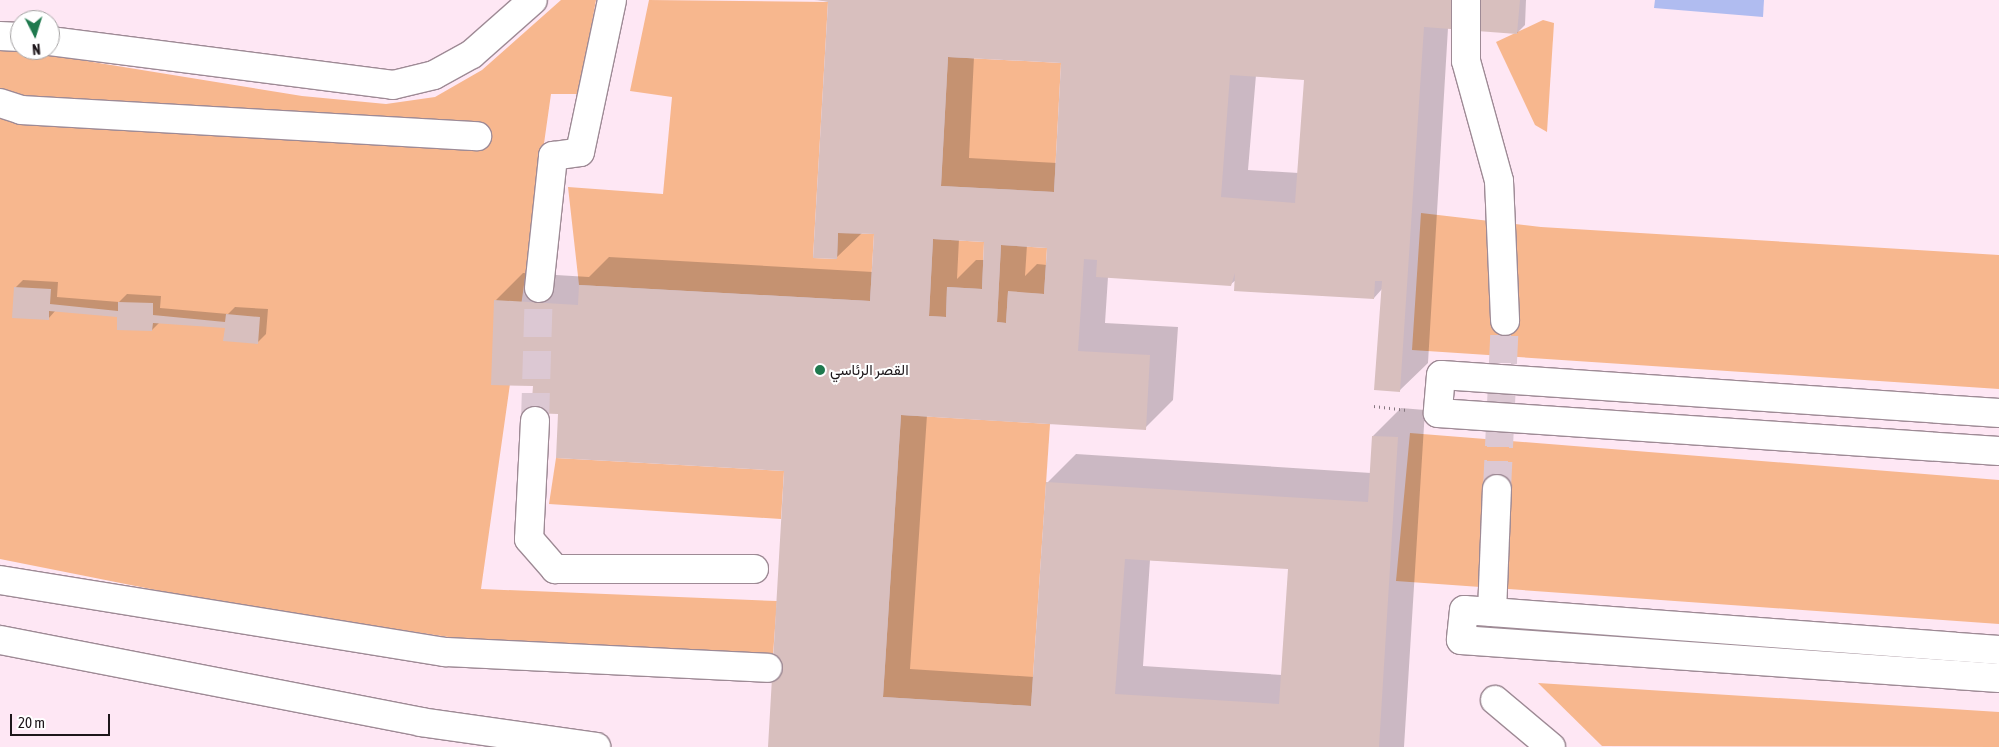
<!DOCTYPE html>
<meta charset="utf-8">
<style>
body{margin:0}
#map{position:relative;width:1999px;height:747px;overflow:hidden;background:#fee7f4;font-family:"Asap Condensed",Vazirmatn,sans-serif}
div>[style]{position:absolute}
.green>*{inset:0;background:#f7b78e}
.water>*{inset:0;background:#b0bcf0}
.shadow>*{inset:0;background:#0003}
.building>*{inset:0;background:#d8bfbe}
.minor-tunnel>*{height:28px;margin-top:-14px;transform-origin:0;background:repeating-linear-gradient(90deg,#dcc8d3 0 28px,transparent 0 42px)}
.path>*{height:3px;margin-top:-1.5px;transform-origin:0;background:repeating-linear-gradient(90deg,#85777f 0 1px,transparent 0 5px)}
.roads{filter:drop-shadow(1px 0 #9e8a95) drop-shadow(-1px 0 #9e8a95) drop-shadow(0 1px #9e8a95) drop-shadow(0 -1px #9e8a95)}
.minor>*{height:28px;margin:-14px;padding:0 14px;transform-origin:14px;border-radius:14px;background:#fff}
.dots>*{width:14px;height:14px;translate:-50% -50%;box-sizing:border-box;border:2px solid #fff;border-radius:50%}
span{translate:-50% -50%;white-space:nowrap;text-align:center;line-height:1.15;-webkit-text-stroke:4px #fff;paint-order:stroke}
.poi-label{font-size:15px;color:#1d161a}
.left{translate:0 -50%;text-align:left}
.north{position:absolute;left:10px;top:10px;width:50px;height:50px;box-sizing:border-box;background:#fff;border:1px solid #a5a2a3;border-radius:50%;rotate:175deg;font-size:14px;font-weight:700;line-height:20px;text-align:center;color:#1d161a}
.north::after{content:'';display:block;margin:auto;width:18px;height:22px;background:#1f794e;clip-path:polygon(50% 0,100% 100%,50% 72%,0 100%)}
.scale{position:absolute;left:10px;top:714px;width:100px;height:22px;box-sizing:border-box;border:2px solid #1d161a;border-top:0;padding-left:6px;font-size:15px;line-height:18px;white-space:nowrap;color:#1d161a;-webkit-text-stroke:4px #fff;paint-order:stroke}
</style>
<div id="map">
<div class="green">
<div style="clip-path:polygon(561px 0,596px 0,579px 94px,551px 94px,481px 589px,777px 601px,773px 655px,455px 638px,216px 602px,0 559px,0 47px,302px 96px,386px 104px,435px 97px,482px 70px)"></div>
<div style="clip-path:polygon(649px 0,828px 2px,813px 258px,837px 259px,838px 233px,874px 234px,870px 301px,579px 285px,568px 187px,663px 194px,672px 97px,630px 91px)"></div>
<div style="clip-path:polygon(1543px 20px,1554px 23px,1547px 132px,1535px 125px,1496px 42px)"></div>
<div style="clip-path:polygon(948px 57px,1061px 63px,1054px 192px,941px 186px)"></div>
<div style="clip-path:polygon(1421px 213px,1541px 227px,1999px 255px,1999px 389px,1412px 350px)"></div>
<div style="clip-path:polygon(933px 239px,984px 242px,982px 289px,947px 287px,946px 317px,929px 316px)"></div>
<div style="clip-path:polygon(1001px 245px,1047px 248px,1044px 294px,1008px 292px,1006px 323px,997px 322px)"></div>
<div style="clip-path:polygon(901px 415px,1050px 424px,1031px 706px,883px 697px)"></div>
<div style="clip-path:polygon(1410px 433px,1999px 480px,1999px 624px,1396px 581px)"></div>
<div style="clip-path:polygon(556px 458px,784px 471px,781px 519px,549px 504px)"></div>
<div style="clip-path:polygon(1538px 683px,1999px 712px,1999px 747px,1602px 746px)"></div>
</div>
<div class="water">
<div style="clip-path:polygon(1655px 0,1764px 0,1763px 17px,1654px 8px)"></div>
</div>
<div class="shadow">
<div style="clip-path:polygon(evenodd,814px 0,1526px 0,1525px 25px,1517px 33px,1448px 28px,1428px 363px,1399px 391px,1382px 289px,1374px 298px,1236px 280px,1231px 284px,1108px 277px,1105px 323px,1178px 327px,1173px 400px,1145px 428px,927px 415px,910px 669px,1034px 677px,1048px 482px,1076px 454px,1371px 473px,1373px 436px,1401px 408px,1425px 410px,1404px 747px,770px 747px,785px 469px,560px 413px,534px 385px,495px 301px,523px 273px,589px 277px,609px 257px,873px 272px,875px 233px,862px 233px,836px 258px,829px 1px,814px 0,974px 57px,1062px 61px,1057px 163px,969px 158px,974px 57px,814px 0,1256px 75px,1306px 79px,1299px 173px,1248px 170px,1256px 75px,814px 0,959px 239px,986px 241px,985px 260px,976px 260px,957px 279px,959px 239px,814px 0,1027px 245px,1048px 246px,1047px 265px,1037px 264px,1025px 276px,1027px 245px,814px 0,1150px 560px,1289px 568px,1282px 675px,1143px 666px,1150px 560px)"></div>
<div style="clip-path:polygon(23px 280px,58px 282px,57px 297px,119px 302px,127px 294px,161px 296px,160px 308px,228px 314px,235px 307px,268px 309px,266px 334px,258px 342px,226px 327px,160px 322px,152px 330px,119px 316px,56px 310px,48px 319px,15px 288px)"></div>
</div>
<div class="building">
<div style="clip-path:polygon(evenodd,818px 0,1520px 0,1517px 34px,1424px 27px,1400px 392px,1374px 390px,1382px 281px,1375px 281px,1374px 299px,1234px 291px,1235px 273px,1231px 286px,1096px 277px,1097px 260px,1084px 259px,1078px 351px,1150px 355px,1146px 430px,901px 415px,883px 697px,1031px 706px,1046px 482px,1368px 502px,1372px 436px,1398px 437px,1379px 747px,768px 747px,784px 471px,556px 458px,558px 414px,531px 413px,533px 386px,491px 385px,494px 300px,578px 305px,579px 285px,870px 301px,874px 234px,838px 233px,837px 259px,813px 258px,828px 2px,818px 0,948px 57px,1061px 63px,1054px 192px,941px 186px,948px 57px,818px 0,1230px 75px,1304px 80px,1295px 203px,1221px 197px,1230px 75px,818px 0,933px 239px,984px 242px,982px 289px,947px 287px,946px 317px,929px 316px,933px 239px,818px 0,1001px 245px,1047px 248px,1044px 294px,1008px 291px,1006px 323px,997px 322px,1001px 245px,818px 0,1125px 559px,1288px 569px,1279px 704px,1115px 694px,1125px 559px)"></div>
<div style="clip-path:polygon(14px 287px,51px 289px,50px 304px,118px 311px,118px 302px,153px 303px,153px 315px,225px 322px,226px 314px,260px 317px,258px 344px,223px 341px,225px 328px,153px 323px,152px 331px,117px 330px,117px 317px,49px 311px,49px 320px,12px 318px)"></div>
</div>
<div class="minor-tunnel">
<div style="left:535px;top:421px;width:133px;rotate:-88.3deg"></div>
<div style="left:1497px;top:489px;width:168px;rotate:-87.3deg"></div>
</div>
<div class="path">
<div style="left:1374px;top:406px;width:33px;rotate:7deg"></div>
</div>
<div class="roads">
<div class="minor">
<div style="left:1466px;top:0;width:61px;rotate:90deg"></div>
<div style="left:1466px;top:61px;width:124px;rotate:74.6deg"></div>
<div style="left:1499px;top:181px;width:140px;rotate:87.5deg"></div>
<div style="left:0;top:36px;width:20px;rotate:3deg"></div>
<div style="left:50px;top:41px;width:346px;rotate:7.3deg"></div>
<div style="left:393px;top:85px;width:42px;rotate:-13.7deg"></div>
<div style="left:434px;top:75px;width:43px;rotate:-28.9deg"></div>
<div style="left:472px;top:54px;width:81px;rotate:-41.5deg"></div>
<div style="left:0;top:103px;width:22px;rotate:18deg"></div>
<div style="left:21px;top:110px;width:457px;rotate:3.3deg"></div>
<div style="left:539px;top:288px;width:133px;rotate:-83.9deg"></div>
<div style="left:553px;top:156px;width:27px;rotate:-8deg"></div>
<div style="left:580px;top:152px;width:155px;rotate:-78.1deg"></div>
<div style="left:1999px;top:413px;width:559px;rotate:-176.1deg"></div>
<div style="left:1441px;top:375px;width:38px;rotate:95deg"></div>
<div style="left:1438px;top:413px;width:562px;rotate:3.88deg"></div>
<div style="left:535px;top:421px;width:118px;rotate:92.9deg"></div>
<div style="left:529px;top:539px;width:40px;rotate:49deg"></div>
<div style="left:555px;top:569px;width:199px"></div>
<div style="left:0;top:580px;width:451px;rotate:9.2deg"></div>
<div style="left:445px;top:652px;width:323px;rotate:2.8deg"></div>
<div style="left:1492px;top:612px;width:123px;rotate:-87.7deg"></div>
<div style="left:0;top:640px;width:429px;rotate:11deg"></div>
<div style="left:421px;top:722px;width:177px;rotate:8.1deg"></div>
<div style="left:1999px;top:650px;width:536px;rotate:-175.72deg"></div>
<div style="left:1464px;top:610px;width:30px;rotate:96deg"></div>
<div style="left:1461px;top:640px;width:539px;rotate:4.04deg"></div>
<div style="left:1495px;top:700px;width:73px;rotate:40deg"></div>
</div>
</div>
<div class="dots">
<div style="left:820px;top:370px;background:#1f794e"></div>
</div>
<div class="poi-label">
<span class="left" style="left:830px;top:370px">القصر الرئاسي</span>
</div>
<div class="north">N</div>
<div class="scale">20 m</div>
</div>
